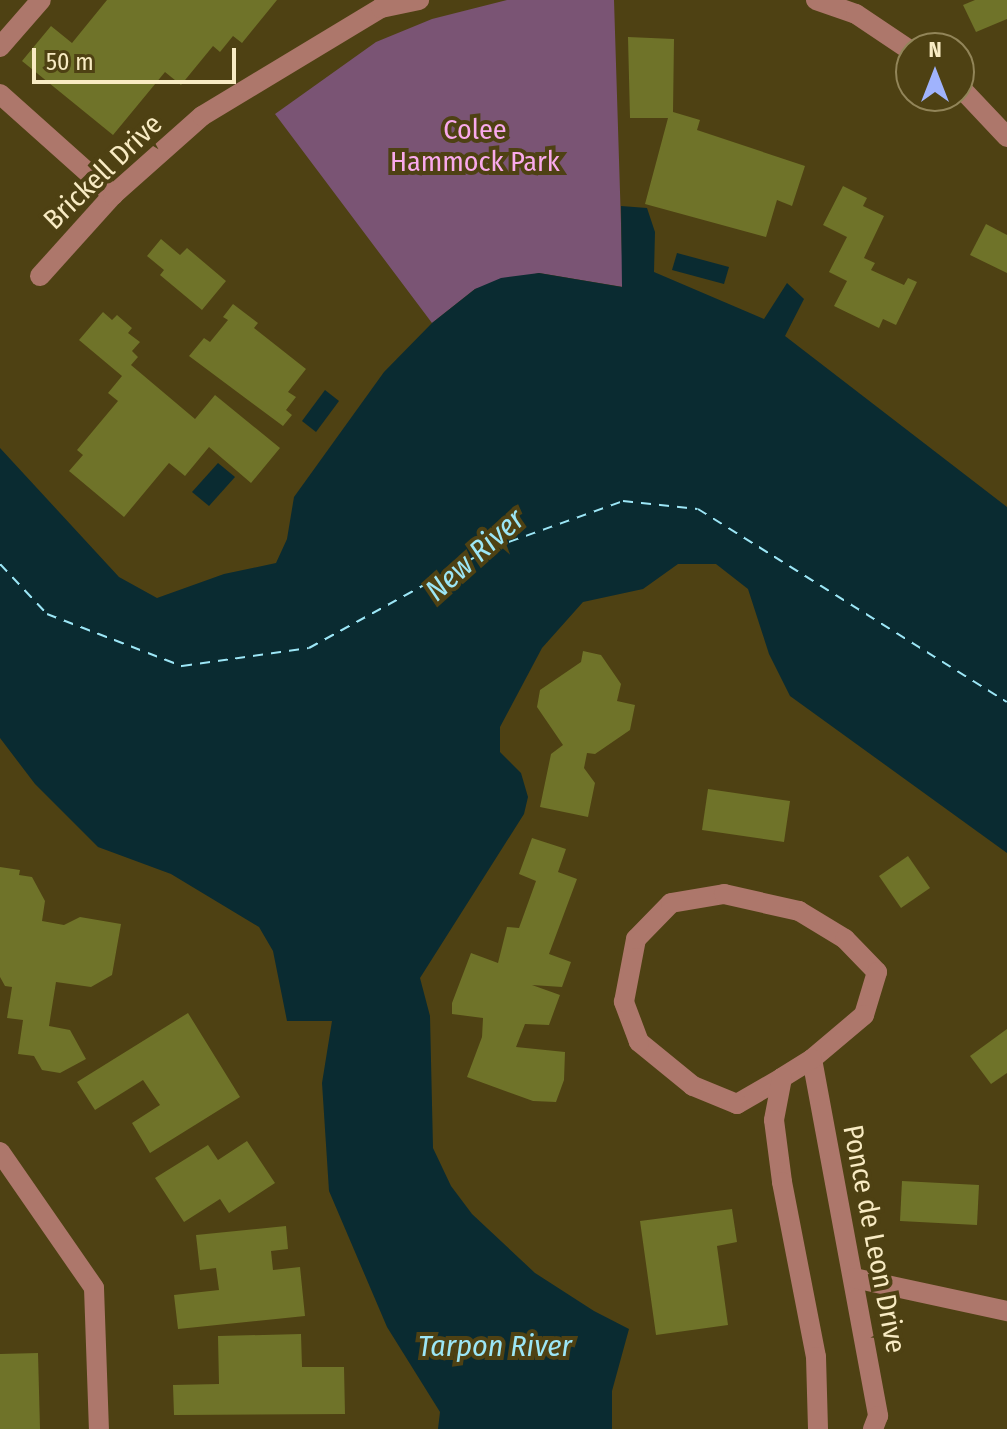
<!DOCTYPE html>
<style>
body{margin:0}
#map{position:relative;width:1007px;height:1429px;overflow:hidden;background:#4e4113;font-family:"Fira Sans Condensed",sans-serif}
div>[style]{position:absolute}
.green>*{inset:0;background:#7a5474}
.water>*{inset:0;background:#0a2b31}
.ferry>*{height:2px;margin-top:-1px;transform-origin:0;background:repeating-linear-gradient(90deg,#9ce6f6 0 10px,transparent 0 18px)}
.building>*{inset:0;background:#6f7329}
.minor>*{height:20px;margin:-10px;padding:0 10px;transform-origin:10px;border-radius:10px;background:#ad776b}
span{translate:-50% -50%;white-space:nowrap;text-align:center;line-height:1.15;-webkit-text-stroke:8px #4e4113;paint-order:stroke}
.park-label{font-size:28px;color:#f9a9ec}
.street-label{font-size:28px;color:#f8ebc3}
.water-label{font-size:30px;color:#9ce6f6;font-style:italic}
.north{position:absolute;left:895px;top:32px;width:80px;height:80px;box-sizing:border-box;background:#4e4113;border:2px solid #928559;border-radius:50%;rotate:0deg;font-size:22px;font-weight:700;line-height:32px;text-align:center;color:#f8ebc3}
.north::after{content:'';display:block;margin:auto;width:28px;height:36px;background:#a0b3fd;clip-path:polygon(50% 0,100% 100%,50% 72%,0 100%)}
.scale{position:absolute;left:32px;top:48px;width:204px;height:36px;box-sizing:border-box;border:4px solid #f8ebc3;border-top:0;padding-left:10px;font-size:24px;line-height:28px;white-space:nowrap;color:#f8ebc3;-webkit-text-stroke:6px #4e4113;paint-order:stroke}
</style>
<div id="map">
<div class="green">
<div style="clip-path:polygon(507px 0,614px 0,623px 287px,539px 273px,475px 289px,432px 323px,275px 114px,376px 42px,432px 19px)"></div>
</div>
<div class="water">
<div style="clip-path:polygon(621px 206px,647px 208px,655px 232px,654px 272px,764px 319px,787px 283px,804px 299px,785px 336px,1007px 507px,1007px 853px,790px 696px,769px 654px,748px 589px,716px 564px,678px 564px,643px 589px,583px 602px,542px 648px,500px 727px,500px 752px,521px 773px,528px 797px,524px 814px,420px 978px,430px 1016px,433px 1148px,451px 1186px,472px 1214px,535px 1273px,594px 1311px,629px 1329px,612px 1391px,612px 1429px,438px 1429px,440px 1412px,387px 1327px,329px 1191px,322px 1083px,332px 1021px,287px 1021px,273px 951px,259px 927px,171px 874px,98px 847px,35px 784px,0 738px,0 448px,119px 577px,157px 598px,224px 574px,276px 563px,287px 539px,294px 497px,384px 372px,432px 323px,475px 289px,501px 278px,539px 273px,622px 287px)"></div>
<div style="clip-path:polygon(677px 253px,729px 267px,724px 284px,672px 270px)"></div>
<div style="clip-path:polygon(325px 390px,339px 401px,316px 432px,302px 421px)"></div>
<div style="clip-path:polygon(218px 463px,235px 477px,209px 506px,192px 492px)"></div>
</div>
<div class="ferry">
<div style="left:0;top:564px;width:69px;rotate:46.8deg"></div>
<div style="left:47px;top:614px;width:145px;rotate:21.1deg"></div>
<div style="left:182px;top:666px;width:128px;rotate:-8.1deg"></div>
<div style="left:309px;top:648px;width:209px;rotate:-28.7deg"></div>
<div style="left:492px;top:548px;width:139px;rotate:-19.7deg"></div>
<div style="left:623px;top:501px;width:75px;rotate:6.1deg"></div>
<div style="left:698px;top:509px;width:364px;rotate:32deg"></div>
</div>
<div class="building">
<div style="clip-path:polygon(107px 0,277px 0,242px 43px,233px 36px,220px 52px,213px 46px,181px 85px,165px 72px,113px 135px,22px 61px,51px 26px,72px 43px)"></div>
<div style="clip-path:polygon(975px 0,1007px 0,1007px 19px,976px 32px,963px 5px)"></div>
<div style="clip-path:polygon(628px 37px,674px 39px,673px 112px,700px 120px,697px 130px,805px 166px,792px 206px,777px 200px,766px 237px,645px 204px,668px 118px,630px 118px)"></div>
<div style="clip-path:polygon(843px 186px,867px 198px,863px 206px,884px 216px,864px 258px,875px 263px,871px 270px,904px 285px,908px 278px,917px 282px,896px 325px,883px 319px,879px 328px,834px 306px,847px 281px,829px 272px,847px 237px,823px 225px)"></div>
<div style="clip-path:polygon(986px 224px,1007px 235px,1007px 273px,970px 255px)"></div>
<div style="clip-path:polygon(161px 239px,180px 255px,187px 248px,226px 281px,202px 310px,160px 275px,164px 270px,147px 256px)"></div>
<div style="clip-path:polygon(233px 304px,258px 323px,254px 328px,306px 369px,288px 392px,296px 397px,286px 410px,292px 415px,283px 426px,189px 356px,204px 338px,210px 342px,228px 320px,223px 317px)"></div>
<div style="clip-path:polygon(103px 312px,112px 320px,117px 315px,132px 328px,128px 333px,140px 342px,132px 351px,138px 357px,131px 365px,195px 419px,215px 395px,280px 448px,251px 483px,209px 447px,185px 476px,169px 463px,124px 517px,69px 471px,83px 455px,77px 450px,118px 401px,108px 393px,122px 376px,79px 340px)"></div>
<div style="clip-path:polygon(583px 651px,601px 655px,621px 684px,617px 701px,635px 705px,630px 730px,595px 754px,587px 753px,584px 768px,595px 783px,588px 817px,540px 807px,551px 754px,563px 745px,537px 707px,540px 690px,581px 662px)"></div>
<div style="clip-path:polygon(708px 789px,790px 801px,784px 842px,702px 830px)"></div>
<div style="clip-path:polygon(532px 838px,566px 849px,558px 872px,577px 879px,549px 954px,571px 962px,562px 987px,532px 985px,560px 995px,549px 1025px,525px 1024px,516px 1047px,565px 1052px,564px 1080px,556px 1102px,533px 1101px,467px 1077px,482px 1037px,483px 1018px,452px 1014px,452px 1003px,471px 953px,498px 963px,507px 927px,519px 928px,536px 881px,519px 874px)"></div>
<div style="clip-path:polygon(908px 856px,930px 888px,901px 908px,879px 876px)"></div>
<div style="clip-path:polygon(0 867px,20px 870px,19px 875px,32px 877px,45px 901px,42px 921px,64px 925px,80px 917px,121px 924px,112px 975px,91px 987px,56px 982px,49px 1026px,70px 1030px,86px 1059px,60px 1073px,42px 1070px,34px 1056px,18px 1054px,23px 1020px,7px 1018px,12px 987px,5px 986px,0 977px)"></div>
<div style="clip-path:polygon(188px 1013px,240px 1097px,150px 1153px,132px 1123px,160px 1105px,143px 1080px,95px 1110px,77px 1082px)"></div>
<div style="clip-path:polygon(1007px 1029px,1007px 1073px,991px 1084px,970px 1056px)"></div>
<div style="clip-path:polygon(247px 1141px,275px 1183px,229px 1213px,220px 1199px,184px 1222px,155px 1178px,208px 1145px,218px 1160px)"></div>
<div style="clip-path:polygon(902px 1181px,979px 1185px,977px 1225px,900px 1221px)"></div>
<div style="clip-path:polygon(732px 1209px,737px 1242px,717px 1246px,728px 1325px,656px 1335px,640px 1221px)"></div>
<div style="clip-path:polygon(286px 1226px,288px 1249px,271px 1251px,273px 1270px,300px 1267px,305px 1316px,178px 1329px,174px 1295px,219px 1290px,216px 1268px,200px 1270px,196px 1235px)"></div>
<div style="clip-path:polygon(301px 1334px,302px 1367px,344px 1367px,345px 1414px,174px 1415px,173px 1385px,219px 1384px,218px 1336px)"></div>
<div style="clip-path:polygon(38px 1353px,40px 1429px,0 1429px,0 1354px)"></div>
</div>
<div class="minor">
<div style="left:816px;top:0;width:42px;rotate:19.3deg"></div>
<div style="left:856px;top:14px;width:66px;rotate:33.9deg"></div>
<div style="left:0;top:47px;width:62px;rotate:-48.9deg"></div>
<div style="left:959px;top:86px;width:70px;rotate:46.7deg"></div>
<div style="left:0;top:94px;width:152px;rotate:41.8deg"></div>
<div style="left:40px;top:276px;width:109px;rotate:-48deg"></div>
<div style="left:113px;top:195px;width:119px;rotate:-41.6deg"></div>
<div style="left:202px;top:116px;width:209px;rotate:-31.1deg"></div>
<div style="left:381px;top:8px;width:39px;rotate:-12deg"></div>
<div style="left:812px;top:1059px;width:363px;rotate:79.5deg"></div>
<div style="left:878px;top:1416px;width:14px;rotate:111deg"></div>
<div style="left:782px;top:1078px;width:52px;rotate:150deg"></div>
<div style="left:737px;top:1104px;width:48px;rotate:-157.8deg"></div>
<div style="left:693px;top:1086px;width:70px;rotate:-140.8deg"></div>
<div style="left:639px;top:1042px;width:43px;rotate:-110.6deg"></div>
<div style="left:624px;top:1002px;width:64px;rotate:-79.2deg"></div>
<div style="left:636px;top:939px;width:50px;rotate:-45.8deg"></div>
<div style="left:671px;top:903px;width:54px;rotate:-9.6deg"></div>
<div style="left:724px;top:894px;width:77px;rotate:12.8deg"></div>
<div style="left:799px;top:911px;width:54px;rotate:31.3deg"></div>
<div style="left:845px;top:939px;width:46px;rotate:45.9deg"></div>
<div style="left:877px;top:972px;width:45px;rotate:106.8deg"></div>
<div style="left:864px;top:1015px;width:68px;rotate:139.8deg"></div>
<div style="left:812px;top:1059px;width:36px;rotate:148deg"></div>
<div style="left:782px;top:1078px;width:43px;rotate:100.8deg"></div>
<div style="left:774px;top:1120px;width:63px;rotate:82.6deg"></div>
<div style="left:782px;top:1182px;width:178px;rotate:79deg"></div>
<div style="left:816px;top:1357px;width:72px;rotate:88.4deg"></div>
<div style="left:0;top:1152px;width:165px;rotate:55.3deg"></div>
<div style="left:94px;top:1288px;width:141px;rotate:88deg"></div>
<div style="left:854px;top:1278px;width:157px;rotate:12.2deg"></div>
</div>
<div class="park-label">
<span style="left:475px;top:146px">Colee<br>Hammock Park</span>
</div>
<div class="street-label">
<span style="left:103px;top:172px;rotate:-44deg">Brickell Drive</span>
<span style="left:874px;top:1239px;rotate:79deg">Ponce de Leon Drive</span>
</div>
<div class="water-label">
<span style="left:475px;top:555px;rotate:-42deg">New River</span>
<span style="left:495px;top:1346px">Tarpon River</span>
</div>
<div class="north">N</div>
<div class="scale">50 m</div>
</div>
